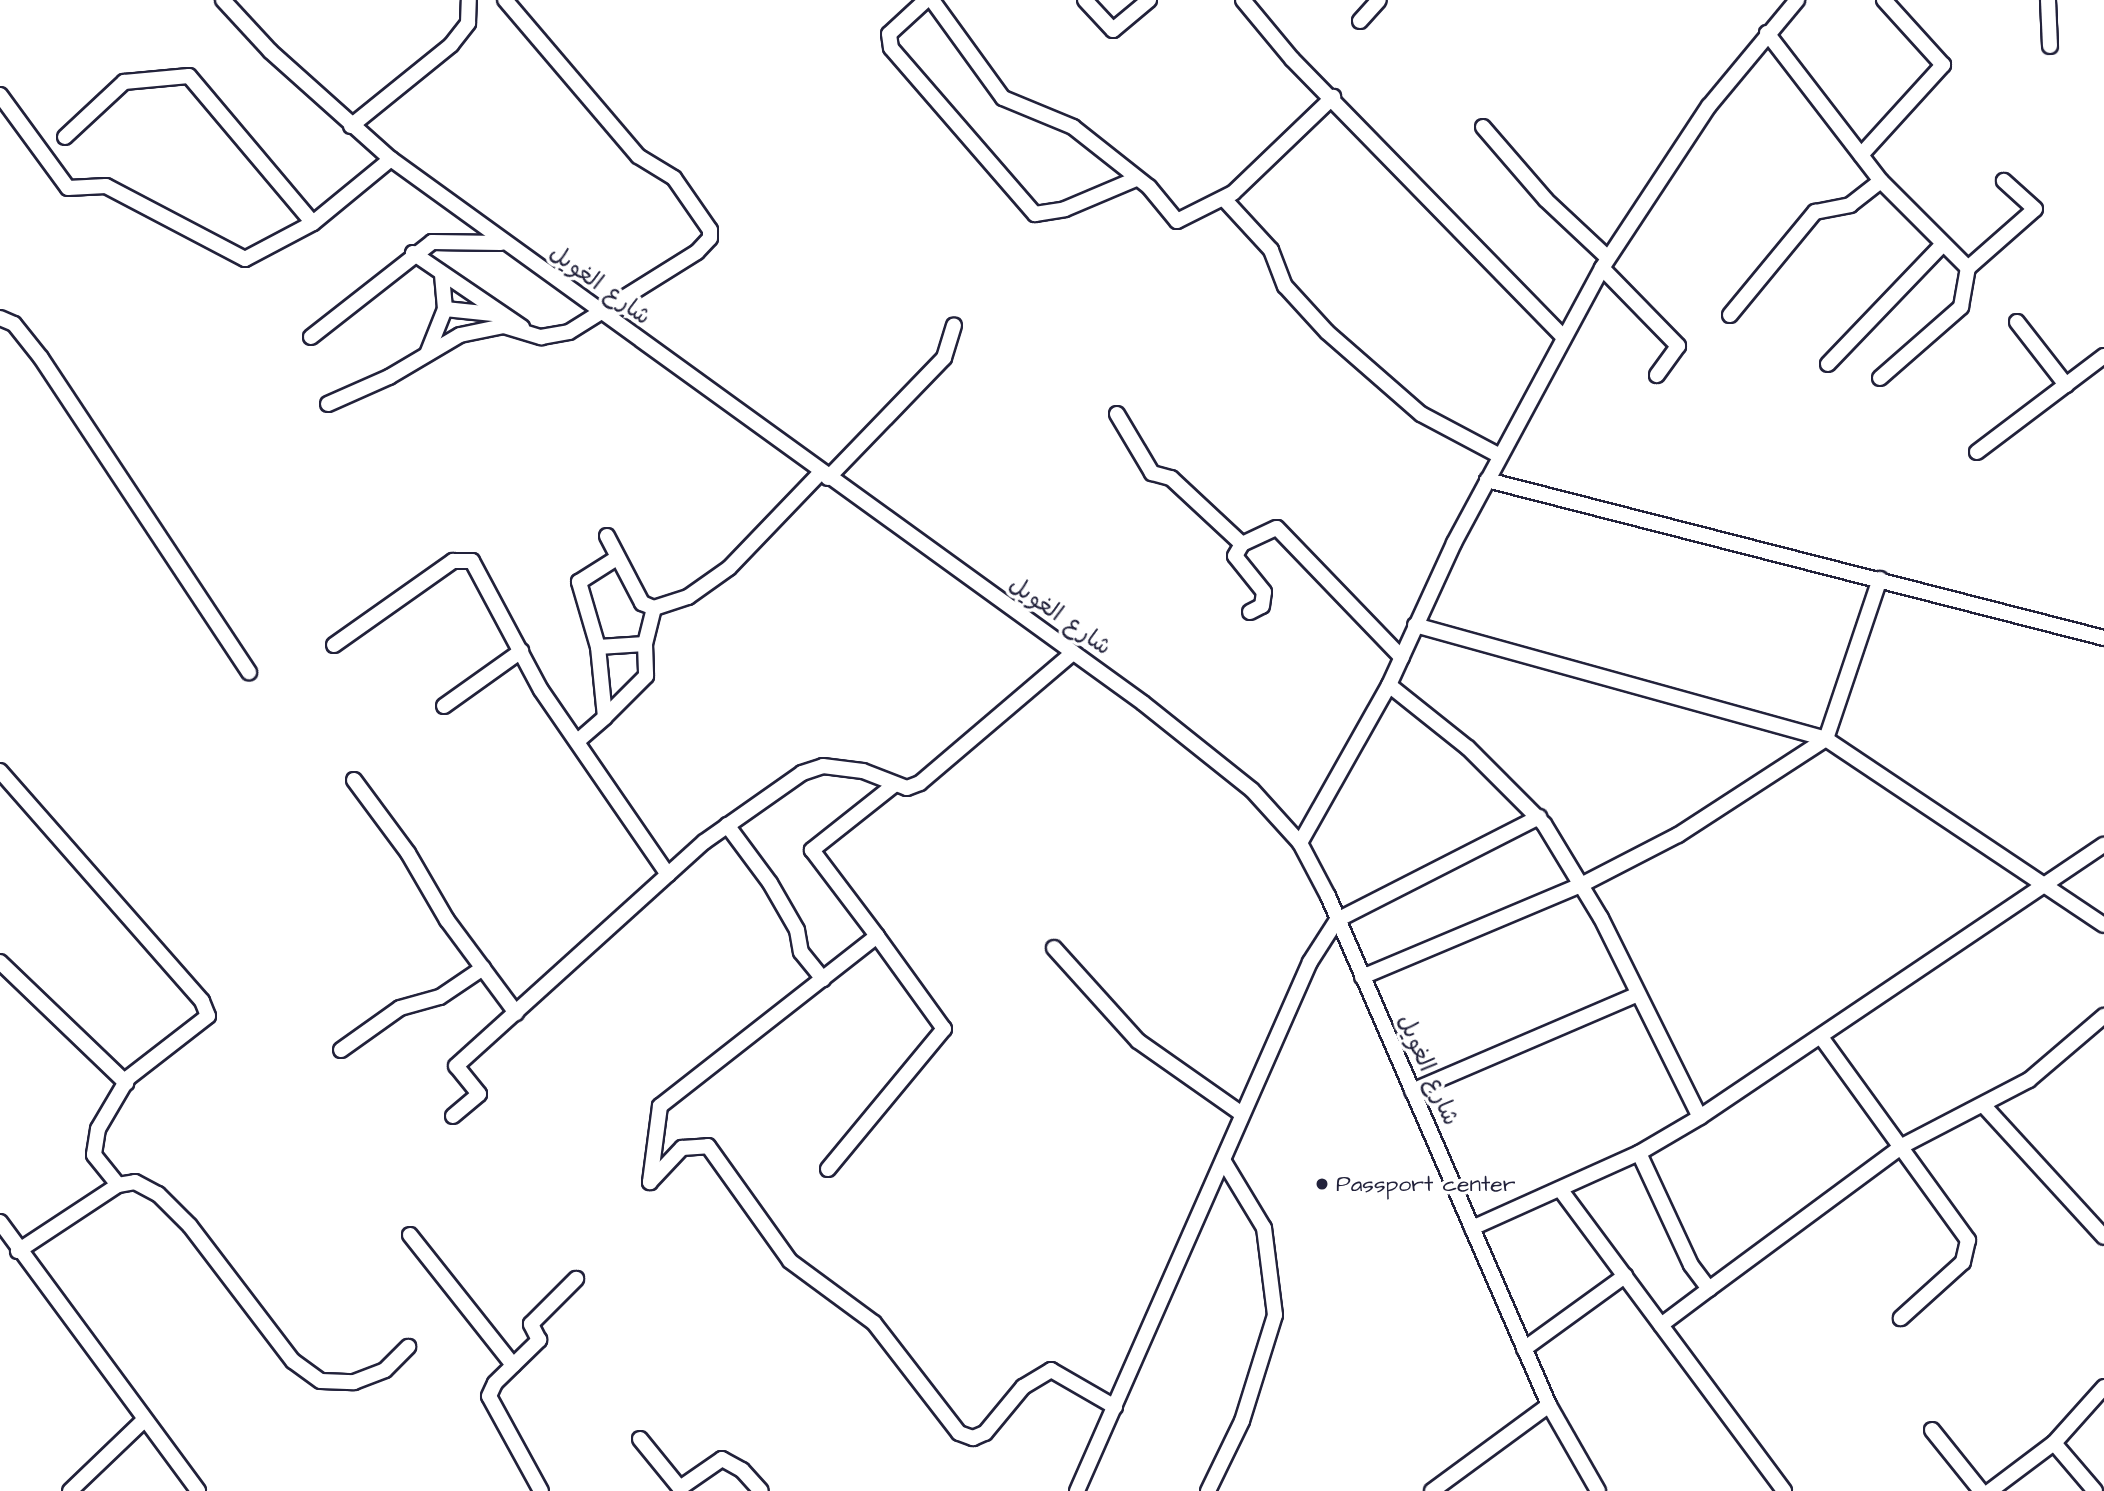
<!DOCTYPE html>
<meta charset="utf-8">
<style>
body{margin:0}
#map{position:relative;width:2104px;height:1491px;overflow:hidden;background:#fff;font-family:"Architects Daughter","Playpen Sans Arabic",sans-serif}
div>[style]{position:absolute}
.roads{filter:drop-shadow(2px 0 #22223b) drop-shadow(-2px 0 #22223b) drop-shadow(0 2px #22223b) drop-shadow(0 -2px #22223b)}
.minor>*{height:14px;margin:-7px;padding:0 7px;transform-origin:7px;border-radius:7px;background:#fff}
.dots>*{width:19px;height:19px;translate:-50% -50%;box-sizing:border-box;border:4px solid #fff;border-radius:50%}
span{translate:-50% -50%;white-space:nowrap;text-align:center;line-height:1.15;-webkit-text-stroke:7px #fff;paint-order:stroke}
.street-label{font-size:23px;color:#22223b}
.poi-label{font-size:23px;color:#22223b}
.left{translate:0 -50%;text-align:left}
</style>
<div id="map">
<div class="roads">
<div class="minor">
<div style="left:223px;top:0;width:69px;rotate:47.3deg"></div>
<div style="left:270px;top:51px;width:162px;rotate:41.8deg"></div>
<div style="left:391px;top:159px;width:928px;rotate:35.88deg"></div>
<div style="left:1143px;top:703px;width:139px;rotate:38.6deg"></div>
<div style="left:1252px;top:790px;width:72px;rotate:47.8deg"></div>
<div style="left:1300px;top:843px;width:60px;rotate:62.2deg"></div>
<div style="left:1328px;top:896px;width:555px;rotate:66.53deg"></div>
<div style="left:1549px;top:1405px;width:99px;rotate:60.3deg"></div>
<div style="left:926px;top:0;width:50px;rotate:137.4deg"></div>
<div style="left:889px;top:34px;width:14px;rotate:82deg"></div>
<div style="left:891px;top:48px;width:220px;rotate:49.1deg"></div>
<div style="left:1035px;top:214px;width:30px;rotate:-9deg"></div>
<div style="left:1065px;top:209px;width:77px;rotate:-22.9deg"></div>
<div style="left:932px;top:0;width:121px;rotate:54.1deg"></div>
<div style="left:1003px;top:98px;width:76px;rotate:22.5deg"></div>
<div style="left:1073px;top:127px;width:97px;rotate:38.3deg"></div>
<div style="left:1149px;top:187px;width:44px;rotate:50.5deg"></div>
<div style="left:1177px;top:221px;width:63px;rotate:-26.6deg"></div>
<div style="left:1233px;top:193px;width:139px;rotate:-43.8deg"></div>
<div style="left:1085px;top:0;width:41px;rotate:47deg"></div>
<div style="left:1113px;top:30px;width:47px;rotate:-39.8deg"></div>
<div style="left:1243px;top:0;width:77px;rotate:50.3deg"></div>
<div style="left:1292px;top:59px;width:387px;rotate:45.7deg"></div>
<div style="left:2048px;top:0;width:46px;rotate:87.5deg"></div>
<div style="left:1360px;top:21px;width:28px;rotate:-48deg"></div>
<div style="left:1767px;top:33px;width:187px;rotate:52.4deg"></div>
<div style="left:1881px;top:181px;width:123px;rotate:45deg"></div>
<div style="left:1968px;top:268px;width:89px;rotate:-41.4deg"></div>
<div style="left:2035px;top:209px;width:42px;rotate:-137.9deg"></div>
<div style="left:0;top:95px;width:115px;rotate:53.8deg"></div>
<div style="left:68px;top:188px;width:38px;rotate:-3deg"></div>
<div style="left:106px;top:186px;width:157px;rotate:27.7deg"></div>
<div style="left:245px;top:259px;width:77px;rotate:-27.9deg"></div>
<div style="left:313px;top:223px;width:101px;rotate:-39.4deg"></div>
<div style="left:351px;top:126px;width:129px;rotate:-39deg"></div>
<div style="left:451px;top:45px;width:28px;rotate:-52deg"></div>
<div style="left:468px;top:23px;width:23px;rotate:-88deg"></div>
<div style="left:1483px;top:127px;width:96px;rotate:49.2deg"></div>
<div style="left:1546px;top:200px;width:85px;rotate:43.1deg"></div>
<div style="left:65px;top:137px;width:81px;rotate:-43deg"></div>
<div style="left:124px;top:82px;width:65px;rotate:-5.3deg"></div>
<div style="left:189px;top:76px;width:192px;rotate:49.9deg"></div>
<div style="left:1861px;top:155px;width:122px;rotate:-47.7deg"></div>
<div style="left:1943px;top:65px;width:88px;rotate:-132.2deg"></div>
<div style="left:1225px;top:200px;width:68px;rotate:47.4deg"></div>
<div style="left:1271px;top:250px;width:39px;rotate:69deg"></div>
<div style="left:1285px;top:286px;width:62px;rotate:47.6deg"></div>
<div style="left:1327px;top:332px;width:125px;rotate:41.1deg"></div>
<div style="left:1421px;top:414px;width:89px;rotate:28deg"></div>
<div style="left:413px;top:253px;width:132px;rotate:34.2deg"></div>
<div style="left:1602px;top:268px;width:109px;rotate:45.7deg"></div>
<div style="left:1678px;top:346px;width:36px;rotate:126deg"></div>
<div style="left:445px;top:309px;width:58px;rotate:5.9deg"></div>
<div style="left:1730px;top:315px;width:134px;rotate:-50.5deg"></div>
<div style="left:1815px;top:212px;width:36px;rotate:-11deg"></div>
<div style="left:1850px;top:205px;width:39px;rotate:-38deg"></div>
<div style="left:0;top:318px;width:15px;rotate:23deg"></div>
<div style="left:14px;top:324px;width:43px;rotate:51.5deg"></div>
<div style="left:41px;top:358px;width:377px;rotate:56.5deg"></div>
<div style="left:2017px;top:322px;width:80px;rotate:52.1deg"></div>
<div style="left:311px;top:337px;width:154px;rotate:-38.1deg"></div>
<div style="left:432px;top:242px;width:69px;rotate:0.8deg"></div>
<div style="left:427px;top:354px;width:48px;rotate:-68.2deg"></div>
<div style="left:445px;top:309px;width:33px;rotate:-95deg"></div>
<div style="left:1828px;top:364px;width:166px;rotate:-46.2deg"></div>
<div style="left:1880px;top:378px;width:108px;rotate:-41.2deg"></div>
<div style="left:1961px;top:307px;width:40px;rotate:-80deg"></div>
<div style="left:328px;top:404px;width:67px;rotate:-23.9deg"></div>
<div style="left:389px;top:377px;width:82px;rotate:-30.6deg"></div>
<div style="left:460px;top:335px;width:45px;rotate:-11.6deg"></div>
<div style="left:504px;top:326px;width:39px;rotate:17deg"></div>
<div style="left:541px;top:337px;width:28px;rotate:-10deg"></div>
<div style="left:569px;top:332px;width:151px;rotate:-32deg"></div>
<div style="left:697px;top:252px;width:19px;rotate:-47deg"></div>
<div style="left:710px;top:238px;width:8px;rotate:-90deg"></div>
<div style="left:710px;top:230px;width:63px;rotate:-124.7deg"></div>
<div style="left:674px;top:178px;width:42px;rotate:-148.6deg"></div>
<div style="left:638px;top:156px;width:205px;rotate:-130.4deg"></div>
<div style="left:1117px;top:414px;width:69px;rotate:59.3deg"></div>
<div style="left:1152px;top:473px;width:20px;rotate:15deg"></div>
<div style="left:1171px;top:478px;width:97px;rotate:42.9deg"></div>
<div style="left:1977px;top:452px;width:159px;rotate:-37.1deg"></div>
<div style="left:828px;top:478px;width:167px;rotate:-46deg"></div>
<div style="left:944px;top:358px;width:34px;rotate:-73deg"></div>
<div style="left:1487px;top:480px;width:637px;rotate:14.36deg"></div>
<div style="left:607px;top:536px;width:76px;rotate:62.4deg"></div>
<div style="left:642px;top:603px;width:13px;rotate:23deg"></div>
<div style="left:654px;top:608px;width:36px;rotate:-18deg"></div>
<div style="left:688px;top:597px;width:50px;rotate:-35.3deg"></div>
<div style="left:729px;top:568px;width:132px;rotate:-46.2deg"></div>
<div style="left:1250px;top:612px;width:13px;rotate:-27deg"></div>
<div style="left:1262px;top:606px;width:14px;rotate:-82deg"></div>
<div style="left:1264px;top:592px;width:46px;rotate:-128.9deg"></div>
<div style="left:1235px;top:556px;width:14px;rotate:-60deg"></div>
<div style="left:1242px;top:544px;width:38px;rotate:-25deg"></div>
<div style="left:1277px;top:528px;width:180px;rotate:46.1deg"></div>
<div style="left:1415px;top:625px;width:427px;rotate:15.5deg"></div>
<div style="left:1826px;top:739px;width:334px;rotate:33.8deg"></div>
<div style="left:645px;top:644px;width:37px;rotate:-76deg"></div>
<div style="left:334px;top:645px;width:146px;rotate:-35.2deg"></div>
<div style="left:453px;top:561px;width:19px"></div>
<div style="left:472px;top:561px;width:146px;rotate:61.9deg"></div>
<div style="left:541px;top:690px;width:224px;rotate:55.5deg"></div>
<div style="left:598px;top:647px;width:47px;rotate:-3.7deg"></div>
<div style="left:645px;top:644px;width:32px;rotate:88deg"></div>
<div style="left:646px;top:676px;width:58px;rotate:135deg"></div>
<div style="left:1389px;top:685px;width:101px;rotate:38.6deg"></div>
<div style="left:1468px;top:748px;width:107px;rotate:45deg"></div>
<div style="left:1544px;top:824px;width:110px;rotate:58.8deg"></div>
<div style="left:1601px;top:918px;width:222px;rotate:63.6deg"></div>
<div style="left:444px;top:706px;width:95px;rotate:-35.5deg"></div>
<div style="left:580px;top:739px;width:33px;rotate:-41deg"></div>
<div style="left:605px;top:717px;width:70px;rotate:-95.7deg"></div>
<div style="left:598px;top:647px;width:68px;rotate:-106.3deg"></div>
<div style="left:579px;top:582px;width:45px;rotate:-32.3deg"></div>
<div style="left:0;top:771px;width:306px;rotate:48.7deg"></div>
<div style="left:202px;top:1001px;width:16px;rotate:68deg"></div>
<div style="left:208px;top:1016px;width:101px;rotate:142.2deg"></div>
<div style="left:128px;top:1078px;width:59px;rotate:120.5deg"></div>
<div style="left:98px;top:1129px;width:26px;rotate:99deg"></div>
<div style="left:94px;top:1155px;width:38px;rotate:51deg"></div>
<div style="left:118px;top:1185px;width:120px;rotate:146.6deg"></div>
<div style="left:354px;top:780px;width:91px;rotate:53.5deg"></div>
<div style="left:408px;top:853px;width:78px;rotate:59.8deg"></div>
<div style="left:447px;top:920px;width:116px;rotate:53.4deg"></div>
<div style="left:894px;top:785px;width:105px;rotate:141.6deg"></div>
<div style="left:812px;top:850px;width:108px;rotate:52.9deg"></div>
<div style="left:877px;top:936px;width:276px;rotate:141.9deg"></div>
<div style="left:660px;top:1106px;width:77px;rotate:97.5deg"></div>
<div style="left:650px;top:1182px;width:47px;rotate:-46.7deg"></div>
<div style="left:682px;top:1148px;width:26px;rotate:-4deg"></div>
<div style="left:708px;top:1146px;width:141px;rotate:54.5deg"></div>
<div style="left:790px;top:1261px;width:104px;rotate:36.4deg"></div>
<div style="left:874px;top:1323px;width:139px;rotate:52.3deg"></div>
<div style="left:959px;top:1433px;width:15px;rotate:20deg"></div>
<div style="left:973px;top:1438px;width:13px;rotate:-23deg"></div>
<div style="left:985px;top:1433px;width:60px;rotate:-50.4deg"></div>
<div style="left:1023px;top:1387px;width:33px;rotate:-31deg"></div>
<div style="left:1051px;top:1370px;width:74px;rotate:30deg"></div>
<div style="left:727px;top:825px;width:72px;rotate:53.4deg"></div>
<div style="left:770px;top:883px;width:54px;rotate:60.1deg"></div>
<div style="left:797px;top:930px;width:22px;rotate:80deg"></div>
<div style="left:801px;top:952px;width:35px;rotate:51deg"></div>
<div style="left:1300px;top:843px;width:181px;rotate:-60.6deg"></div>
<div style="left:1389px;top:685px;width:156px;rotate:-65.4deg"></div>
<div style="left:1454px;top:543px;width:312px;rotate:-61.7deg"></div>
<div style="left:1602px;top:268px;width:194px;rotate:-56.6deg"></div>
<div style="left:1709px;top:106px;width:138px;rotate:-50.3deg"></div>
<div style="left:1054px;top:948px;width:125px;rotate:47.9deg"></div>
<div style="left:1138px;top:1041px;width:127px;rotate:35.1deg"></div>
<div style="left:0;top:962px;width:175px;rotate:43.8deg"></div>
<div style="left:1362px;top:977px;width:238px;rotate:-22.8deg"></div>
<div style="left:1581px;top:885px;width:109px;rotate:-27.3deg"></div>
<div style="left:1678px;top:835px;width:176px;rotate:-33deg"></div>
<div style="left:1826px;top:739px;width:169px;rotate:-71.4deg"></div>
<div style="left:1821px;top:1037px;width:251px;rotate:54.1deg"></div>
<div style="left:1968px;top:1240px;width:23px;rotate:103deg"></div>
<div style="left:1963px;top:1262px;width:84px;rotate:137.9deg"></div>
<div style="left:341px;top:1050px;width:72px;rotate:-35.4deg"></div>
<div style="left:400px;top:1008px;width:41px;rotate:-15.4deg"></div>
<div style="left:440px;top:997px;width:52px;rotate:-34deg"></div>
<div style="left:1412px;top:1091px;width:244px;rotate:-23.2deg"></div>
<div style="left:1985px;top:1107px;width:176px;rotate:47.5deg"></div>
<div style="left:453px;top:1116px;width:34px;rotate:-40deg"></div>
<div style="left:479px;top:1094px;width:36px;rotate:-129deg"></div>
<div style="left:456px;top:1066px;width:334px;rotate:-42.1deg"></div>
<div style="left:704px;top:842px;width:120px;rotate:-35.1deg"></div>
<div style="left:802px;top:773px;width:22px;rotate:-18deg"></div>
<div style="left:823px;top:766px;width:40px;rotate:7.1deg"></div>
<div style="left:863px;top:771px;width:47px;rotate:21.1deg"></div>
<div style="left:907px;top:788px;width:14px;rotate:-21deg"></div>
<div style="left:920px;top:783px;width:201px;rotate:-40.4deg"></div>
<div style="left:1639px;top:1153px;width:123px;rotate:65.1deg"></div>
<div style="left:1691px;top:1265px;width:30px;rotate:53deg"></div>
<div style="left:1709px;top:1289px;width:60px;rotate:143.1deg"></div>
<div style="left:828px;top:1169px;width:182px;rotate:-50.4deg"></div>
<div style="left:944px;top:1029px;width:115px;rotate:-125.8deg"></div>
<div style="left:118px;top:1185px;width:17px;rotate:-10deg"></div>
<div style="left:135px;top:1182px;width:26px;rotate:28deg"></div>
<div style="left:158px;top:1194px;width:45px;rotate:45deg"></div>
<div style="left:190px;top:1226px;width:170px;rotate:52.7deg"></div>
<div style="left:293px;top:1361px;width:34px;rotate:36deg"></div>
<div style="left:321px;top:1381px;width:33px;rotate:2deg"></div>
<div style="left:354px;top:1382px;width:33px;rotate:-21deg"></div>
<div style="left:385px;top:1370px;width:33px;rotate:-45deg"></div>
<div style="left:1560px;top:1189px;width:376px;rotate:53.4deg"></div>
<div style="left:0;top:1222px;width:334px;rotate:53.6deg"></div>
<div style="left:1472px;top:1228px;width:183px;rotate:-24.2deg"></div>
<div style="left:1639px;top:1153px;width:71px;rotate:-30.5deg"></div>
<div style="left:1700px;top:1117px;width:487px;rotate:-34deg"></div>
<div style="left:410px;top:1235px;width:166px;rotate:51.6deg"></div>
<div style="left:1709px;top:1289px;width:240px;rotate:-36.5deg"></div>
<div style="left:1902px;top:1146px;width:143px;rotate:-27.5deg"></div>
<div style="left:2029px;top:1080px;width:99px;rotate:-40.5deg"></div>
<div style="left:1524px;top:1349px;width:125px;rotate:-35.9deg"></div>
<div style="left:1932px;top:1430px;width:78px;rotate:51.2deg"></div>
<div style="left:640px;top:1439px;width:63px;rotate:50.8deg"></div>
<div style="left:680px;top:1488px;width:51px;rotate:-34.6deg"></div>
<div style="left:722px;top:1459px;width:23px;rotate:29deg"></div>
<div style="left:742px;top:1470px;width:28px;rotate:48deg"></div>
<div style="left:2054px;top:1443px;width:63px;rotate:49.5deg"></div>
<div style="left:70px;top:1491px;width:101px;rotate:-43.8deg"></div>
<div style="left:541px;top:1491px;width:108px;rotate:-118.7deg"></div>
<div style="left:489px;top:1396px;width:14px;rotate:-65deg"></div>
<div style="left:495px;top:1383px;width:62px;rotate:-44.3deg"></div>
<div style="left:539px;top:1340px;width:18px;rotate:-117deg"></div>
<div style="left:531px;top:1324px;width:64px;rotate:-45deg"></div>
<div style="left:1077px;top:1491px;width:578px;rotate:-66.23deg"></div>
<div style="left:1310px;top:962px;width:50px;rotate:-57.3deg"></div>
<div style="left:1337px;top:920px;width:227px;rotate:-27deg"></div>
<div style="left:1208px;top:1491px;width:78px;rotate:-64.1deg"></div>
<div style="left:1242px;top:1421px;width:111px;rotate:-72.7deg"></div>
<div style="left:1275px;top:1315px;width:88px;rotate:-97.2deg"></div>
<div style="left:1264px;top:1228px;width:79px;rotate:-121.1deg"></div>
<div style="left:1432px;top:1491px;width:145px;rotate:-36.3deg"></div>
<div style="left:1990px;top:1491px;width:80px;rotate:-36.9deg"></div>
<div style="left:2054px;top:1443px;width:75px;rotate:-48.2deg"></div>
</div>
</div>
<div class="dots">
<div style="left:1322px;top:1184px;background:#22223b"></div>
</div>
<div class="street-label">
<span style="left:600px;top:285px;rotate:36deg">شارع الغويل</span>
<span style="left:1060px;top:616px;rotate:35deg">شارع الغويل</span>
<span style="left:1428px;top:1070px;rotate:66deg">شارع الغويل</span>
</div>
<div class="poi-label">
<span class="left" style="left:1336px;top:1184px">Passport center</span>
</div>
</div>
